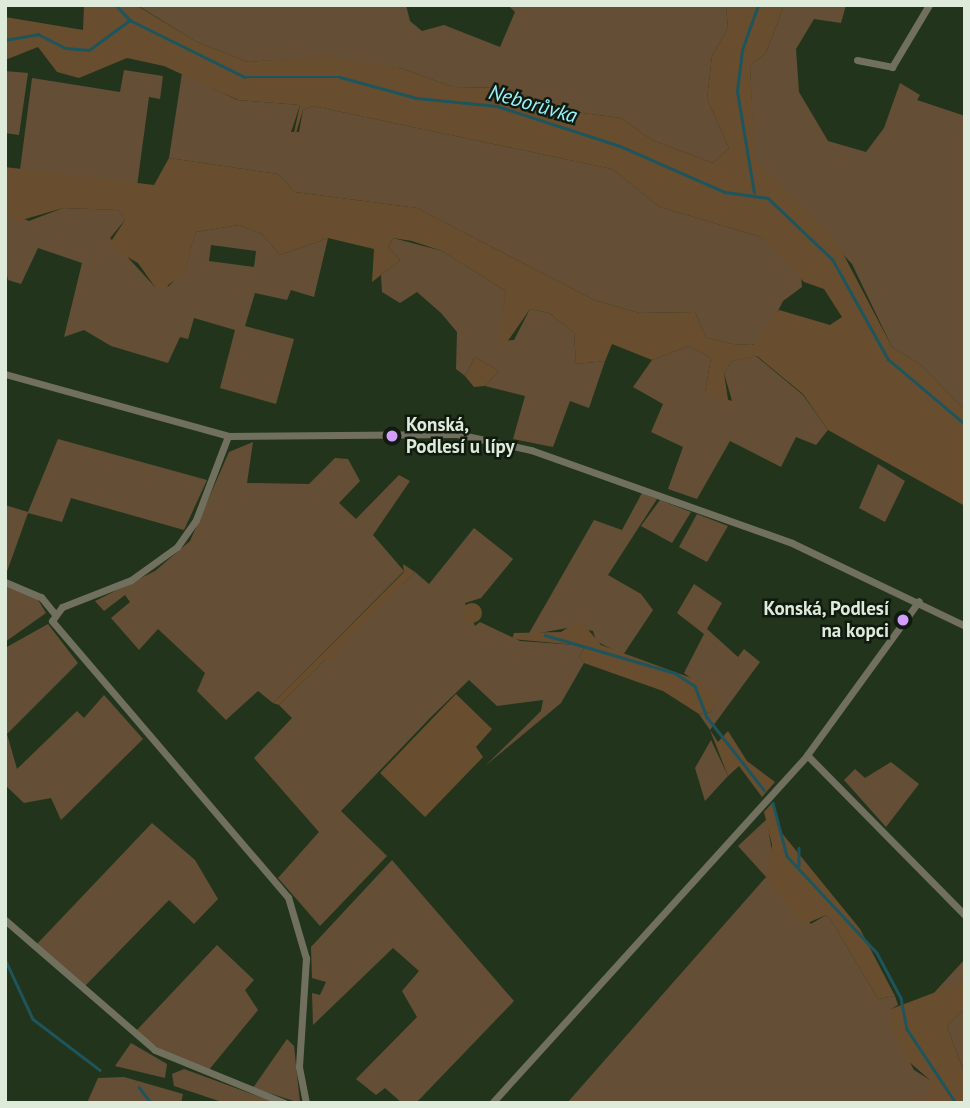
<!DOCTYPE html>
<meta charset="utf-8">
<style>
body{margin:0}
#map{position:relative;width:970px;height:1108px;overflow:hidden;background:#22351c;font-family:"PT Sans",sans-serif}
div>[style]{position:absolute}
.green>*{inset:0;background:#644f36}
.forest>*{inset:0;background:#684e2f}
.round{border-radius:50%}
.stream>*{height:2.5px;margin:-1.25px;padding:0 1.25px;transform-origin:1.25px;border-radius:1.25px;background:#1e555c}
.street>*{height:7px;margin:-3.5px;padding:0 3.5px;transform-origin:3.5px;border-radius:3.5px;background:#71705f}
.dots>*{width:19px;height:19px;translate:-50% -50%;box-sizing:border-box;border:4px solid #111a0f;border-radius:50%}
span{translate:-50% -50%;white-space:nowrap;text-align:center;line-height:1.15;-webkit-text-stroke:5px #111a0f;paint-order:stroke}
.poi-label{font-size:19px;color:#deebdb;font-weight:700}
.left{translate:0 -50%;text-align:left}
.right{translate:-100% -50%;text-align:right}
.water-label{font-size:21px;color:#97f1fd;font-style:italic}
.frame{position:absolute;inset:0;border:7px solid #deebdb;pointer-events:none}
</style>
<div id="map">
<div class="green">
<div style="clip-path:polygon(137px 5px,406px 5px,410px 21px,422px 31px,444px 25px,500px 47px,515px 12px,508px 5px,726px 5px,728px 28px,712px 56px,707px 99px,729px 148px,713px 163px,652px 140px,621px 118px,575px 112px,506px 88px,453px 87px,403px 69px,308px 58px,248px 62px,195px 41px)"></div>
<div style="clip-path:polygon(784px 5px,846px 5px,841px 23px,814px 19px,796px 49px,799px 92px,828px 141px,866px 152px,884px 128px,900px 83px,920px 95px,917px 100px,965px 116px,965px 410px,921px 365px,892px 347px,852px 264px,754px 159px,750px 65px,766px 53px)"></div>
<div style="clip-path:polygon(124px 70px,163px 76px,160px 99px,149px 97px,137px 186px,20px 170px,32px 78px,120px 92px)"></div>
<div style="clip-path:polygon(5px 71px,28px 73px,19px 135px,5px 133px)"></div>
<div style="clip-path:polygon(182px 73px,237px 100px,300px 105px,291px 132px,299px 132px,303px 110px,313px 106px,612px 169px,660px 207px,761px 237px,801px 274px,802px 287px,783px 301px,766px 335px,752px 345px,732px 344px,706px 337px,695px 312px,639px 313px,594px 300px,417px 208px,295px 192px,278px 174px,169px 158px)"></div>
<div style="clip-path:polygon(evenodd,63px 208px,119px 210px,125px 220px,110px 238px,155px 287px,169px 286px,185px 268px,196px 232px,239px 225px,262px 234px,280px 255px,328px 238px,314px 297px,291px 290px,287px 300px,255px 293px,245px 326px,294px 339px,276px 404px,220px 388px,235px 330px,194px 318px,188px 339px,180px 337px,168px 363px,111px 346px,84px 330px,64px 337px,82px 263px,38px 248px,21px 284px,8px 280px,5px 264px,5px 211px,29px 221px,63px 208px,211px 245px,256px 251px,254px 267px,209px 261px,211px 245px)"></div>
<div style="clip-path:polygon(393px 238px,442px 251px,506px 291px,500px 341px,514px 340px,530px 309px,549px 313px,574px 332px,576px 364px,605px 361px,589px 408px,570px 401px,553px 447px,513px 439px,525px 396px,485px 386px,499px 371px,475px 357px,465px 376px,456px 369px,457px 332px,441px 313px,417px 292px,400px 303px,382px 292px,381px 275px,400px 260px,388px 247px)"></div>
<div style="clip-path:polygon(689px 346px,711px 358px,705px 392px,732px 401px,724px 373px,732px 361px,756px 356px,803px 395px,828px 430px,816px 445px,796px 437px,781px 467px,730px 441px,697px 499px,668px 489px,683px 447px,651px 432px,663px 404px,633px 387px,652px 360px)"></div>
<div style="clip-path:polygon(58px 439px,207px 480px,184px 530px,71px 498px,62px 522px,28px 513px,5px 577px,5px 505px,28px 512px)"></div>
<div style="clip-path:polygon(253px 442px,247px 483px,309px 484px,335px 458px,348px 459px,360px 481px,339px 503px,356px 519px,399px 475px,410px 481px,373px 535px,404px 571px,273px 703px,258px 691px,226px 720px,197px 691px,205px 673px,158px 629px,139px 650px,111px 618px,130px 602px,125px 595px,104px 611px,95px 601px,155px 571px,190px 541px,229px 452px)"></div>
<div style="clip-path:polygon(878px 464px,905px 481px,885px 522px,859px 508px)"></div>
<div style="clip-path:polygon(642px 493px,657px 499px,608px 575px,641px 594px,653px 610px,623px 655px,596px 641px,593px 631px,573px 627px,528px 635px,594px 520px,622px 530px)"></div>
<div style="clip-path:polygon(660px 500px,691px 512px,672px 543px,641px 526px)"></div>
<div style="clip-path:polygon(697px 514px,728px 526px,707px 562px,679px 547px)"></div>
<div style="clip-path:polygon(474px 528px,513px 559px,481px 598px,465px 603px,475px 626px,480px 622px,520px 641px,576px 645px,584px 649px,579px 657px,584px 663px,561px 703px,485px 766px,541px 711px,543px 700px,497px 706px,469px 680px,430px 718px,341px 811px,387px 856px,320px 926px,278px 878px,319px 832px,254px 758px,292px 718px,279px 705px,415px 572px,429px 584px)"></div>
<div style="clip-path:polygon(5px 584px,37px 598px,46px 613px,5px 642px)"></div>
<div style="clip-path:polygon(694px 584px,722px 603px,707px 629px,738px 657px,744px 649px,760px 662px,710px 730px,699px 714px,711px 712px,717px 698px,684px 673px,704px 634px,677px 613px)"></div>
<div style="clip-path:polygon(48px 624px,78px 663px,7px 734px,17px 769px,77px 711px,84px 718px,104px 695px,143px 739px,61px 820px,51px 798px,24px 803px,5px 785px,5px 648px)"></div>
<div style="clip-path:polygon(711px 740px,728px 776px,705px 801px,695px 768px)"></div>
<div style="clip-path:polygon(891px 762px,919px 784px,886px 827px,844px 780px,855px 769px,865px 778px)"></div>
<div style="clip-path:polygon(767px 819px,772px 853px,767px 877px,811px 924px,826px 915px,831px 920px,878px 999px,895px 996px,898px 1005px,891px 1009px,900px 1043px,914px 1070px,930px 1080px,930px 1095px,924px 1103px,567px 1103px,766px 877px,738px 846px)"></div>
<div style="clip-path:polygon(152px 823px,195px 860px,218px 899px,194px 924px,169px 900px,85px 986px,37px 944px)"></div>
<div style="clip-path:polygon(392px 860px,514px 1001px,416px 1103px,402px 1103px,385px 1088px,376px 1095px,356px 1079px,417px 1017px,402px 991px,419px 971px,393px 948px,313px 1025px,312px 993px,320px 995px,326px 982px,312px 978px,311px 947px)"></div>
<div style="clip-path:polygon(217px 945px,254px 980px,245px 990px,258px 1010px,208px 1071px,165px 1053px,136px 1031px)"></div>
<div style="clip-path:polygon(965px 959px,965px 981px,932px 995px)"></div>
<div style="clip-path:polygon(965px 1008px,965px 1075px,947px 1026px)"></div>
<div style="clip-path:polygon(287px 1039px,294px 1046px,300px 1103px,253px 1088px)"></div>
<div style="clip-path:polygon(131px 1043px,167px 1064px,165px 1078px,115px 1066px)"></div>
<div style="clip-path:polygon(184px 1069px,276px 1103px,225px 1103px,174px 1086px,172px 1074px)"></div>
<div style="clip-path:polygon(124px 1077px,183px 1094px,181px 1103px,87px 1103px,98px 1078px)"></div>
</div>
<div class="forest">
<div style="clip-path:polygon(84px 5px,136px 5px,195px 41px,248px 62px,323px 56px,403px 69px,453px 87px,506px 88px,575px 112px,621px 118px,652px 140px,713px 163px,729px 148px,707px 99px,712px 56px,728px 28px,726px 5px,784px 5px,766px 53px,750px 65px,755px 159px,837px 242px,892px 347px,921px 365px,965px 410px,965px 506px,828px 430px,803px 394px,757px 356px,732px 361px,724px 373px,729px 406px,705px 392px,711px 358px,689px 346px,652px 360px,612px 344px,605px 361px,576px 364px,574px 332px,549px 313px,530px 309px,505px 345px,499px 341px,506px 291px,442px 251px,412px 241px,393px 238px,388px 247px,400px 260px,372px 282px,374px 249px,328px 238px,280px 255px,262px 234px,239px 225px,196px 232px,184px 272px,166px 287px,155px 287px,138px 263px,108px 246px,125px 220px,119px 210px,63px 208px,15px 222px,5px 211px,5px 167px,154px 185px,169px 158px,278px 174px,295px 192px,417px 208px,594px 300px,639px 313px,695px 312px,706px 337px,732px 344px,753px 345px,779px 310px,830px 325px,842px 317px,824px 289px,804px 282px,761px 237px,660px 207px,612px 169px,313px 106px,303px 110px,288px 160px,300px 105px,238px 100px,164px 66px,127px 58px,79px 78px,57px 72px,38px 47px,5px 60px,5px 17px,83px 30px)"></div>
<div style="clip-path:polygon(475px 357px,499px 371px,485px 386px,474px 387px,465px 376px)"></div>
<div style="clip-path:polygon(403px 564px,415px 572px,338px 649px,335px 662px,325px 660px,279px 705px,273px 703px,404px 572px)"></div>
<div class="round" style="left:462px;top:603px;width:20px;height:20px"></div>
<div style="clip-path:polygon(580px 620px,601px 645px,705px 683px,718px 698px,711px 712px,699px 714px,663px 691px,584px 663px,579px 657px,584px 649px,576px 645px,512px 639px,514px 633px,561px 632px)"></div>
<div style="clip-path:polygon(456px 694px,492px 729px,476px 747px,483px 757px,425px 817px,380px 773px)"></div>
<div style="clip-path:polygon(710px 730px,718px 742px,728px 731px,747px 761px,775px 782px,762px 797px,739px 766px,728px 776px)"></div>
<div style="clip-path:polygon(773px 802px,781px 832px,860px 929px,895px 996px,878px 999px,831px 920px,826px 915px,803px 925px,766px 877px,772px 845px,764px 812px)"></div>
<div style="clip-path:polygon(965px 981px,965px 1008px,947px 1026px,965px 1075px,965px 1103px,924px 1103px,930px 1080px,907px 1060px,888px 1023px,891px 1009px)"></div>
</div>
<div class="stream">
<div style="left:116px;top:5px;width:21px;rotate:47deg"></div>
<div style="left:5px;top:40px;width:34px;rotate:-10deg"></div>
<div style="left:38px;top:34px;width:31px;rotate:27deg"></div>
<div style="left:66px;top:48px;width:23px;rotate:5deg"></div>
<div style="left:89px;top:50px;width:51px;rotate:-36.2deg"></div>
<div style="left:130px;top:20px;width:128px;rotate:26.4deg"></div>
<div style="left:245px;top:77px;width:95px"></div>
<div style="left:340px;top:77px;width:80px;rotate:15.3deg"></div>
<div style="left:417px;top:98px;width:80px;rotate:5.7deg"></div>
<div style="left:497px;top:106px;width:129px;rotate:18deg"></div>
<div style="left:620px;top:146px;width:115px;rotate:23.7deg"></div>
<div style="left:725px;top:192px;width:43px;rotate:7.9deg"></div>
<div style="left:768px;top:198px;width:90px;rotate:43.6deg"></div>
<div style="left:833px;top:260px;width:113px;rotate:60.9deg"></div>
<div style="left:888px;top:359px;width:101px;rotate:40.2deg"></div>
<div style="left:754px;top:193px;width:103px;rotate:-99.5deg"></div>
<div style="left:737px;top:91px;width:41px;rotate:-83deg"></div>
<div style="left:742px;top:50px;width:48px;rotate:-70.4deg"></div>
<div style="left:545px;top:635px;width:135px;rotate:16.3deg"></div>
<div style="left:675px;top:673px;width:24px;rotate:33deg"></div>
<div style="left:695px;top:686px;width:33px;rotate:69deg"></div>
<div style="left:707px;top:717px;width:93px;rotate:52deg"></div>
<div style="left:773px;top:803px;width:55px;rotate:75.2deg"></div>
<div style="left:787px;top:856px;width:132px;rotate:47.1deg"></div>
<div style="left:877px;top:953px;width:51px;rotate:61.9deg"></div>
<div style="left:901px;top:998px;width:32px;rotate:79deg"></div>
<div style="left:907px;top:1029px;width:89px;rotate:56.5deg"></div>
<div style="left:799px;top:848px;width:17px;rotate:90deg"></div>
<div style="left:5px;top:959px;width:66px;rotate:65deg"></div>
<div style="left:33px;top:1019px;width:84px;rotate:37.3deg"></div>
<div style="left:139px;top:1087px;width:20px;rotate:53deg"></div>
</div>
<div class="street">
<div style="left:857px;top:60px;width:36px;rotate:11deg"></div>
<div style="left:892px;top:67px;width:72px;rotate:-59.2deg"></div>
<div style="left:5px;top:374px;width:231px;rotate:15.5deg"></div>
<div style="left:228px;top:436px;width:229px;rotate:-0.5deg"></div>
<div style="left:457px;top:434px;width:76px;rotate:12.2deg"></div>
<div style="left:531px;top:450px;width:277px;rotate:19.6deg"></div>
<div style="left:792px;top:543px;width:192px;rotate:25.6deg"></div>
<div style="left:228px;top:436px;width:90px;rotate:110.9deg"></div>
<div style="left:196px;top:520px;width:33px;rotate:125deg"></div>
<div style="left:177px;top:547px;width:57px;rotate:144.3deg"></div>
<div style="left:131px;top:580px;width:74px;rotate:158.6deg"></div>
<div style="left:62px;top:607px;width:17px;rotate:126deg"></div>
<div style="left:52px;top:621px;width:363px;rotate:49.5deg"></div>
<div style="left:288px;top:897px;width:64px;rotate:73.6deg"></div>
<div style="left:306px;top:958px;width:109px;rotate:93.7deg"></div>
<div style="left:299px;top:1067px;width:37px;rotate:79deg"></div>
<div style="left:5px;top:582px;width:39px;rotate:23deg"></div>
<div style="left:41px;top:597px;width:21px;rotate:51deg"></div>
<div style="left:807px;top:755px;width:225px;rotate:45.4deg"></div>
<div style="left:5px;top:920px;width:198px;rotate:40.9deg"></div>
<div style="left:155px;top:1050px;width:140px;rotate:22.2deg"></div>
<div style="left:492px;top:1103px;width:469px;rotate:-47.8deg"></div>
<div style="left:807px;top:755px;width:190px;rotate:-54deg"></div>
</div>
<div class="dots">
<div style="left:392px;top:436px;background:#d29dfd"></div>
<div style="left:903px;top:620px;background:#d29dfd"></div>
</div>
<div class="poi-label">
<span class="left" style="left:406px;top:436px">Konská,<br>Podlesí u lípy</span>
<span class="right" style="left:889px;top:620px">Konská, Podlesí<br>na kopci</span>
</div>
<div class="water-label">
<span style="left:533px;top:104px;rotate:16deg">Neborůvka</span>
</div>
<div class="frame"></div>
</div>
